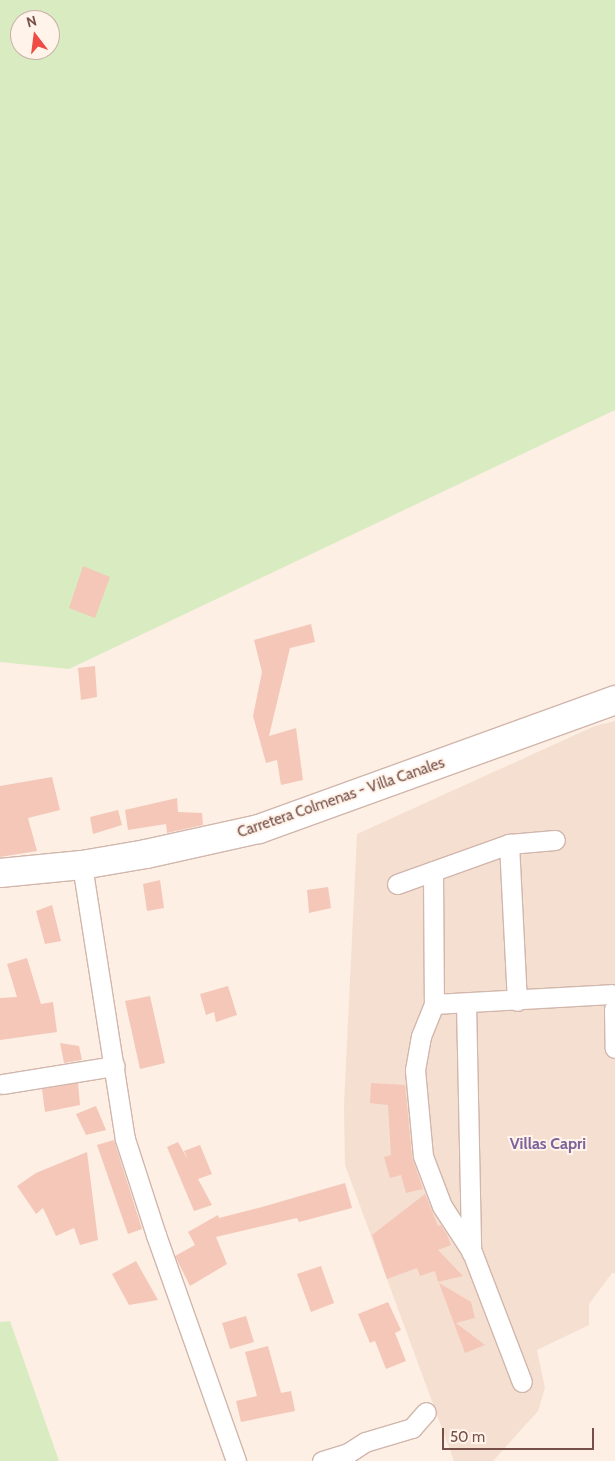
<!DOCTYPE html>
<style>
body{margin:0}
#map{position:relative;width:615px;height:1461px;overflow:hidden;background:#fdefe3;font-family:Cabin,sans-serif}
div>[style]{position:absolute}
.residential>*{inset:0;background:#f5dfd1}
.green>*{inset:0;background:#d9ebc1}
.building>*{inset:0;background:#f4c7b9}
.roads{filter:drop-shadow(1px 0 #d1b6ac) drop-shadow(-1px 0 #d1b6ac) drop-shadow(0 1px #d1b6ac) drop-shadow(0 -1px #d1b6ac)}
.street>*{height:19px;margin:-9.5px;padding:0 9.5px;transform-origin:9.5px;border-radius:9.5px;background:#fff}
.secondary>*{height:28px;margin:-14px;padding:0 14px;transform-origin:14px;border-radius:14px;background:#fff}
span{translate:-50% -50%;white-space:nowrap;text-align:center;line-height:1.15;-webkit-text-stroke:4px #fff3ea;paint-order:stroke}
.street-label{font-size:15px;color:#765048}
.neighbourhood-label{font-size:16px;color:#7e639a;font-weight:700}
.north{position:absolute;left:10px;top:10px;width:50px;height:50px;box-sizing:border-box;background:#fff3ea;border:1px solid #c8b2a9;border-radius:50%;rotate:345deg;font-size:14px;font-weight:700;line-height:20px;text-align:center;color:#765048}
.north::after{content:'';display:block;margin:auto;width:18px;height:22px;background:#ed4b43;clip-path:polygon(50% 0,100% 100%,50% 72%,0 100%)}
.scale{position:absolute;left:442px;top:1428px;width:152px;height:22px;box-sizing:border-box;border:2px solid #765048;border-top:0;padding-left:6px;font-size:15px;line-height:18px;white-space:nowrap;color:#765048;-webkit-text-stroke:4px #fff3ea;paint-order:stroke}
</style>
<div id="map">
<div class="residential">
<div style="clip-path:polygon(615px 721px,615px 1273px,612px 1273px,589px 1304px,589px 1325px,537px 1350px,545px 1388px,538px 1411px,493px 1461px,454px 1461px,345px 1165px,344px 1105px,357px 834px,595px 726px)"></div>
</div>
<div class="green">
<div style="clip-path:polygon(evenodd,0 0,615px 0,615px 410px,69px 669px,0 662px,0 0,20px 20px,50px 20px,50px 50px,20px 50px,20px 20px)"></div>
<div style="clip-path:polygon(10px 1321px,59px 1461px,0 1461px,0 1322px)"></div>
</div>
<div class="building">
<div style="clip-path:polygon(83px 566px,110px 577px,95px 618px,69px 608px)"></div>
<div style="clip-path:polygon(311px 624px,315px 642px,290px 648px,269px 736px,296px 728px,303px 780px,281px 785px,277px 760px,266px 763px,253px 716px,262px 672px,254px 640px)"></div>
<div style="clip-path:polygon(95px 666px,97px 697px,81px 700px,78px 668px)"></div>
<div style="clip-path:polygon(52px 777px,60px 810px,28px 818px,37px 851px,0 857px,0 786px)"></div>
<div style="clip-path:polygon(177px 798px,178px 812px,202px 813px,203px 825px,167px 833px,166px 824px,128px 830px,125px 810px)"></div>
<div style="clip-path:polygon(118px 810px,122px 825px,93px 834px,90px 817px)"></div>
<div style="clip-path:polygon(160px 880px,164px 908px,147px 911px,143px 884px)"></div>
<div style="clip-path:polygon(328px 887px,331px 908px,309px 913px,307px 890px)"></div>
<div style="clip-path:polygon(52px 905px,61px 941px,45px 944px,36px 911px)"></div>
<div style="clip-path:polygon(27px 958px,41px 1004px,53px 1002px,57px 1032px,0 1040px,0 998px,17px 997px,7px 964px)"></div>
<div style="clip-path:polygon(228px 986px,237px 1015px,216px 1022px,214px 1012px,206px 1015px,200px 994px)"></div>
<div style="clip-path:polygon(150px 996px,165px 1063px,140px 1069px,125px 1001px)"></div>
<div style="clip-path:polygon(60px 1043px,79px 1046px,82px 1060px,64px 1063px)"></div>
<div style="clip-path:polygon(78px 1083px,80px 1105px,45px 1112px,42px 1089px)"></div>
<div style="clip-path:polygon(371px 1083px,405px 1085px,412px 1157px,423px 1189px,406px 1193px,401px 1175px,390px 1178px,384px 1157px,391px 1155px,388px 1105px,370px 1103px)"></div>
<div style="clip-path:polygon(96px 1106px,106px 1130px,86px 1135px,76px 1114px)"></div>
<div style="clip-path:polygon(114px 1140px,142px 1229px,128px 1234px,97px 1145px)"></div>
<div style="clip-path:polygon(178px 1142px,188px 1160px,184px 1151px,200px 1145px,212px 1174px,198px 1179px,212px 1205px,194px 1211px,167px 1147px)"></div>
<div style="clip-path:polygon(87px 1152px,98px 1240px,80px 1245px,74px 1228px,56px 1236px,43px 1208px,36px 1214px,17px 1186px,36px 1173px)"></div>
<div style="clip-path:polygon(345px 1183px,352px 1208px,299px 1222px,297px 1218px,216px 1237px,227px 1264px,190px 1286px,175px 1256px,195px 1245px,188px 1232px,218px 1215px,219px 1218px,262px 1207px)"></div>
<div style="clip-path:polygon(425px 1194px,438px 1226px,441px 1225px,447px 1235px,451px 1245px,438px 1250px,463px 1276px,438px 1282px,435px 1271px,420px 1276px,417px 1268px,387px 1279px,372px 1235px)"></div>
<div style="clip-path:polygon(136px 1261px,158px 1300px,129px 1305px,112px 1274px)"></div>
<div style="clip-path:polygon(321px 1266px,334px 1303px,311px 1312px,297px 1274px)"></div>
<div style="clip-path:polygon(439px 1283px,471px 1302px,475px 1318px,456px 1323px,485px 1345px,465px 1353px)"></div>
<div style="clip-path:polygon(388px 1302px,401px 1330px,395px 1333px,406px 1361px,386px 1369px,375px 1341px,370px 1343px,358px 1314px)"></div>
<div style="clip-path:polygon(246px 1316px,254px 1342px,230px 1349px,222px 1323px)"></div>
<div style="clip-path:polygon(268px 1346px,281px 1393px,291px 1391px,295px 1411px,241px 1422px,236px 1401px,257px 1396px,245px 1352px)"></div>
</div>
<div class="roads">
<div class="street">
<div style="left:509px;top:844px;width:157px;rotate:87.1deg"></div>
<div style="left:82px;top:865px;width:277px;rotate:81.1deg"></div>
<div style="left:125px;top:1139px;width:101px;rotate:72.1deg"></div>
<div style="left:156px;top:1235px;width:240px;rotate:70.5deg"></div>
<div style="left:433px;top:871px;width:133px;rotate:89.6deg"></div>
<div style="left:434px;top:1004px;width:35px;rotate:112deg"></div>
<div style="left:421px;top:1036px;width:35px;rotate:100deg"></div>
<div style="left:415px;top:1070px;width:86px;rotate:84.7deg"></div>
<div style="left:423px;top:1156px;width:53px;rotate:69.2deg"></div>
<div style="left:442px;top:1206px;width:55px;rotate:56.9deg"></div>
<div style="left:472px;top:1252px;width:139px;rotate:69deg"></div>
<div style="left:397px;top:884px;width:119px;rotate:-19.7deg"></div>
<div style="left:509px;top:844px;width:46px;rotate:-5deg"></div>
<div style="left:466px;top:1003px;width:249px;rotate:88.8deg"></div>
<div style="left:434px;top:1004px;width:177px;rotate:-3.2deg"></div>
<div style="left:614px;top:1009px;width:39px;rotate:89deg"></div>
<div style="left:2px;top:1084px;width:114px;rotate:-9.1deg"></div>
<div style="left:322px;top:1461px;width:27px;rotate:-17deg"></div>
<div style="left:348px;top:1453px;width:20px;rotate:-33deg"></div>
<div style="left:365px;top:1442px;width:49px;rotate:-16.6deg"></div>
<div style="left:412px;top:1428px;width:21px;rotate:-49deg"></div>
</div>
<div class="secondary">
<div style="left:0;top:873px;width:82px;rotate:-5.6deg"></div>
<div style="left:82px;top:865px;width:65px;rotate:-9.8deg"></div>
<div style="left:146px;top:854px;width:116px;rotate:-12.5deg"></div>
<div style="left:259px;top:829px;width:379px;rotate:-19.9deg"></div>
</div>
</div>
<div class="street-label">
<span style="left:341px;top:798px;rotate:-19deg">Carretera Colmenas - Villa Canales</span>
</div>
<div class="neighbourhood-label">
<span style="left:548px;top:1144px">Villas Capri</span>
</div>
<div class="north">N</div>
<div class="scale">50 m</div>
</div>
